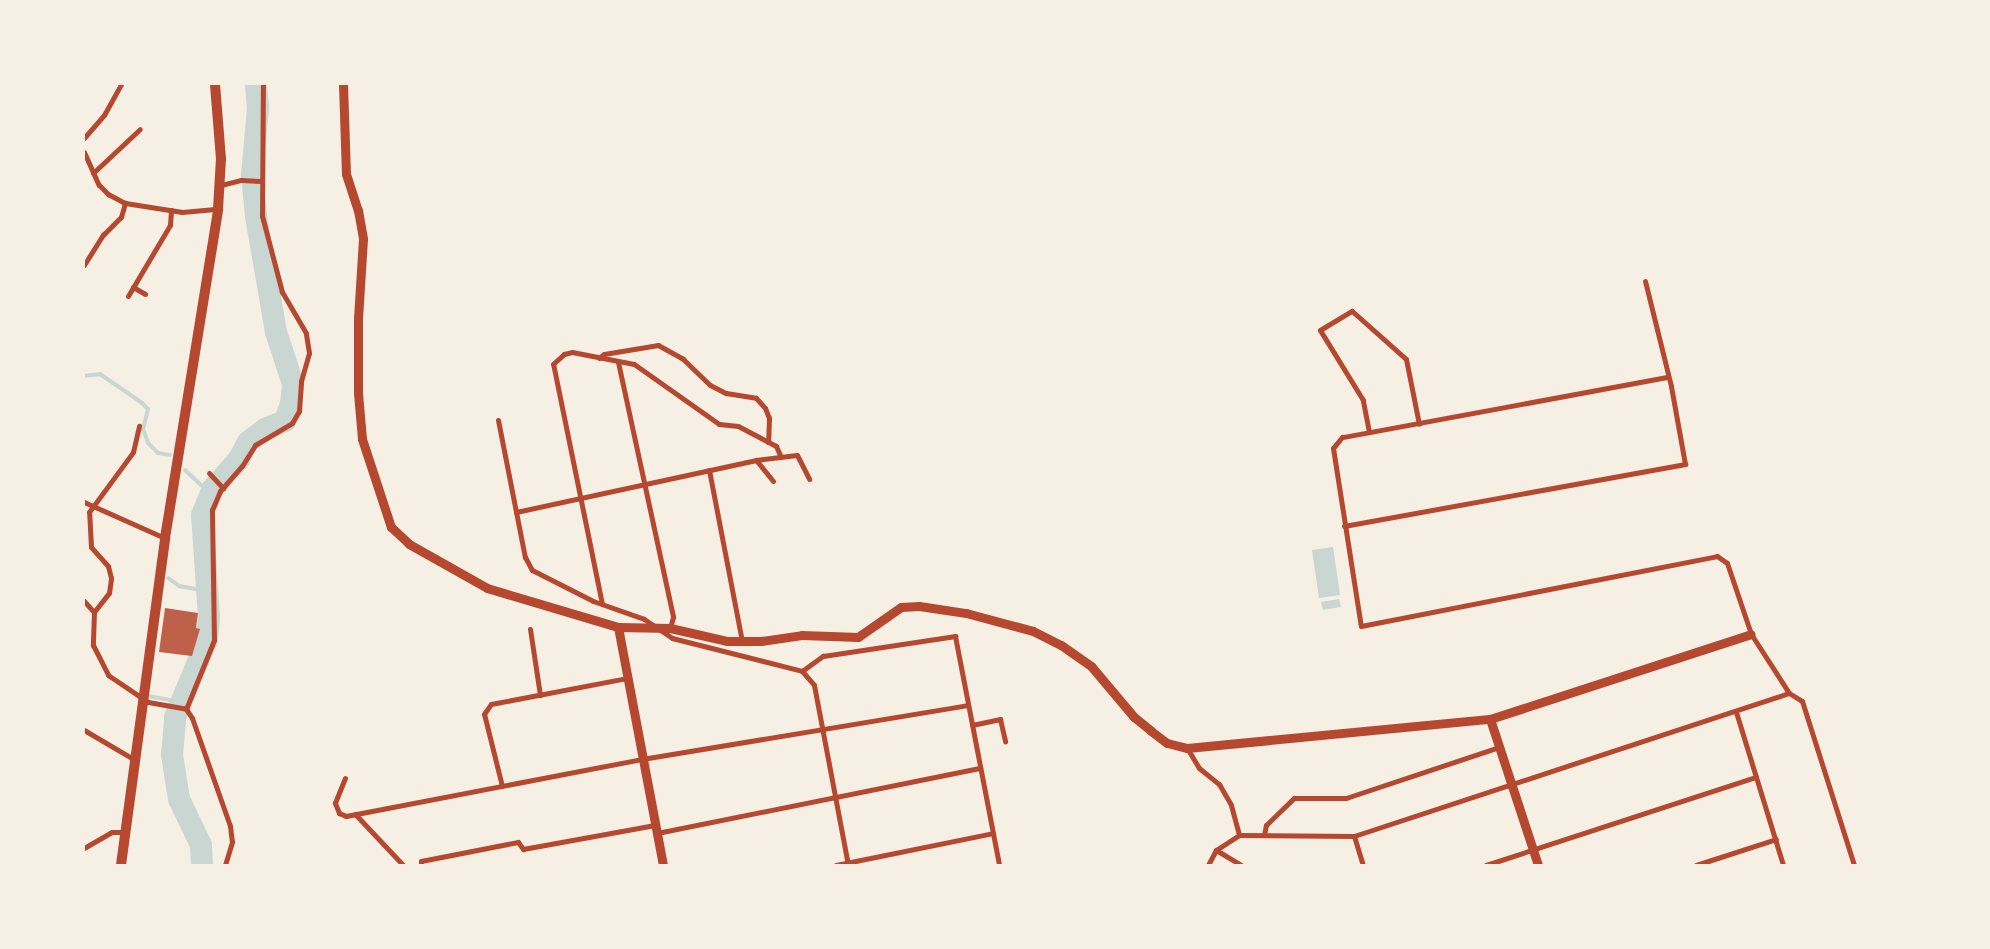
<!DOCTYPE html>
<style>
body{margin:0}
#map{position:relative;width:1990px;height:949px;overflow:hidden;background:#f6efe4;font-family:"Asap Condensed",sans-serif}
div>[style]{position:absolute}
.water>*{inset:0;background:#c9d6d2}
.stream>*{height:4px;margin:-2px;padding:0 2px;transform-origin:2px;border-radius:2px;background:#c9d6d2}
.river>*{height:22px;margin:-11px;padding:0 11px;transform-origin:11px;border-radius:11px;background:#c9d6d2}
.building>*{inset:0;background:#bf614a}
.minor>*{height:5px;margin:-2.5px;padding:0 2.5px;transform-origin:2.5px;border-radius:2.5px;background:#b5482f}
.tertiary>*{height:9px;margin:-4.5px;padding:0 4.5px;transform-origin:4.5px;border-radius:4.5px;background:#b5482f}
.secondary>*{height:10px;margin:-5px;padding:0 5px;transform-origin:5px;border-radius:5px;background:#b5482f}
span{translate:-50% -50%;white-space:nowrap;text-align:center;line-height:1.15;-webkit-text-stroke:5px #f6efe4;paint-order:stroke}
.frame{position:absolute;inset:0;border:85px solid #f6efe4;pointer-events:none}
</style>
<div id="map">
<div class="water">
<div style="clip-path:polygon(1333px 547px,1340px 595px,1319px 598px,1312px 550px)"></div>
<div style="clip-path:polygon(1339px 599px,1341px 607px,1323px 610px,1321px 602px)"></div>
</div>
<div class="stream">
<div style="left:84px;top:376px;width:16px;rotate:-7deg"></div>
<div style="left:100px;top:374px;width:51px;rotate:34.6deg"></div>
<div style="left:142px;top:403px;width:8px;rotate:45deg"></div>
<div style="left:148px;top:409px;width:21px;rotate:104deg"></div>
<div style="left:143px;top:429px;width:15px;rotate:70deg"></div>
<div style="left:148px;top:443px;width:14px;rotate:45deg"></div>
<div style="left:158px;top:453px;width:12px;rotate:9deg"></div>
<div style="left:185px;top:470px;width:34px;rotate:43deg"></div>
<div style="left:168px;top:578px;width:14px;rotate:36deg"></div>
<div style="left:179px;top:586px;width:27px;rotate:10deg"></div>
<div style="left:149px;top:696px;width:32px;rotate:11deg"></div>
</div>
<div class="river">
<div style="left:202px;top:865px;width:20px;rotate:-93deg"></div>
<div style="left:201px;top:845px;width:51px;rotate:-115.6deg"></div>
<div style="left:179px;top:799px;width:45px;rotate:-99deg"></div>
<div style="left:172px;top:755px;width:38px;rotate:-85deg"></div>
<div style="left:175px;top:717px;width:83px;rotate:-67.4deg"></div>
<div style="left:207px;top:640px;width:23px;rotate:-85deg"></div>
<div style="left:209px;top:617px;width:102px;rotate:-93.9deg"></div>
<div style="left:202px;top:515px;width:29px;rotate:-68deg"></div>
<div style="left:213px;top:488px;width:39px;rotate:-48deg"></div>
<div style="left:239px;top:459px;width:19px;rotate:-62deg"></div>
<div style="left:248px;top:442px;width:21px;rotate:-37deg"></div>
<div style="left:265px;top:429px;width:22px;rotate:-22deg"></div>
<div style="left:285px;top:421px;width:18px;rotate:-71deg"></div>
<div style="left:291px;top:404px;width:20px;rotate:-84deg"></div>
<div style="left:293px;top:384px;width:55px;rotate:-108.1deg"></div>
<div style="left:276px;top:332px;width:118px;rotate:-99.8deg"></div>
<div style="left:256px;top:216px;width:41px;rotate:-95.6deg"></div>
<div style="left:252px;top:175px;width:67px;rotate:-84.9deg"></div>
<div style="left:258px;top:108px;width:24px;rotate:-95deg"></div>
</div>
<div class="building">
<div style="clip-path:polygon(165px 608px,198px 613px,196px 628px,200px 629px,192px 656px,159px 652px)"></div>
</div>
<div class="minor">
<div style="left:84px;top:138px;width:30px;rotate:-49deg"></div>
<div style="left:104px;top:115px;width:35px;rotate:-61deg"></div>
<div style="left:84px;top:152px;width:36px;rotate:66deg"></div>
<div style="left:99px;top:185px;width:13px;rotate:45deg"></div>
<div style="left:108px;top:194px;width:19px;rotate:28deg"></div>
<div style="left:125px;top:203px;width:58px;rotate:9deg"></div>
<div style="left:182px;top:212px;width:36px;rotate:-5deg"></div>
<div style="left:93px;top:173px;width:64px;rotate:-43.1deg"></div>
<div style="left:221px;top:185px;width:21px;rotate:-14deg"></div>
<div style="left:241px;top:180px;width:20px;rotate:3deg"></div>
<div style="left:84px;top:265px;width:36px;rotate:-58deg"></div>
<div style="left:103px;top:235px;width:25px;rotate:-45deg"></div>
<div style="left:121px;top:217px;width:15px;rotate:-74deg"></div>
<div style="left:133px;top:287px;width:14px;rotate:30deg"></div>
<div style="left:128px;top:296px;width:82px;rotate:-59.4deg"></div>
<div style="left:170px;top:225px;width:15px;rotate:-86deg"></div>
<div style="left:599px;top:358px;width:6px;rotate:-39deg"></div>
<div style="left:604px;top:354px;width:55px;rotate:-9.5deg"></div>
<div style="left:658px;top:345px;width:29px;rotate:29deg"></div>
<div style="left:683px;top:359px;width:37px;rotate:44deg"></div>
<div style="left:710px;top:385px;width:18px;rotate:27deg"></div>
<div style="left:726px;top:393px;width:30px;rotate:9deg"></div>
<div style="left:756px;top:398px;width:13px;rotate:48deg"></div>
<div style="left:765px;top:408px;width:11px;rotate:68deg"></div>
<div style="left:769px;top:418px;width:24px;rotate:92deg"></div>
<div style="left:618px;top:362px;width:261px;rotate:77.8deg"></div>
<div style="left:673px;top:617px;width:11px;rotate:105deg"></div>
<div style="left:1667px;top:377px;width:330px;rotate:169.5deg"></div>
<div style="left:1342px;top:437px;width:14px;rotate:129deg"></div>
<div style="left:1333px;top:448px;width:180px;rotate:81.1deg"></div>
<div style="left:1361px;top:626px;width:363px;rotate:-11.1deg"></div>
<div style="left:1717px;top:556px;width:12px;rotate:35deg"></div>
<div style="left:1727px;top:563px;width:75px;rotate:71.3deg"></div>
<div style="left:1751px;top:634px;width:70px;rotate:57.2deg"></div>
<div style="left:1789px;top:693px;width:15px;rotate:32deg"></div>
<div style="left:1802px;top:701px;width:172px;rotate:72.4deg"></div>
<div style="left:498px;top:420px;width:140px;rotate:78.9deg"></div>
<div style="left:525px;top:557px;width:15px;rotate:62deg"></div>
<div style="left:532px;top:570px;width:68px;rotate:26.9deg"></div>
<div style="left:593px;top:601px;width:54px;rotate:19.4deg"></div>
<div style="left:644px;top:619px;width:34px;rotate:34deg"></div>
<div style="left:672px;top:638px;width:134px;rotate:14.2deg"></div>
<div style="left:802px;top:671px;width:18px;rotate:49deg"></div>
<div style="left:814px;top:685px;width:183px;rotate:79.3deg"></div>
<div style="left:1369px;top:432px;width:33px;rotate:-101deg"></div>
<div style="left:1363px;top:400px;width:82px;rotate:-121.6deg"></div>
<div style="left:1320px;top:330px;width:37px;rotate:-31deg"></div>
<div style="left:1352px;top:311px;width:72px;rotate:41.6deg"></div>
<div style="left:1406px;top:359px;width:66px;rotate:78.7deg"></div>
<div style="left:756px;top:460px;width:27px;rotate:51deg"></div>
<div style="left:709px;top:470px;width:174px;rotate:79.1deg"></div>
<div style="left:209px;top:473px;width:21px;rotate:47deg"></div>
<div style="left:84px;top:502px;width:89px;rotate:24deg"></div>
<div style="left:516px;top:512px;width:246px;rotate:-12.2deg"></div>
<div style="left:756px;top:460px;width:41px;rotate:-7deg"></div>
<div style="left:797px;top:455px;width:27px;rotate:63deg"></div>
<div style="left:1344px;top:526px;width:347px;rotate:-10.3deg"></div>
<div style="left:1685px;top:464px;width:79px;rotate:-100.2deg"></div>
<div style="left:1671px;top:386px;width:108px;rotate:-103.9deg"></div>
<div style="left:84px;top:601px;width:15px;rotate:48deg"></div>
<div style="left:94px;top:612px;width:33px;rotate:92deg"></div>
<div style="left:93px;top:645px;width:34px;rotate:63deg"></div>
<div style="left:108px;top:675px;width:48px;rotate:34deg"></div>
<div style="left:148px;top:702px;width:39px;rotate:10deg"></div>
<div style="left:186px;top:709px;width:11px;rotate:56deg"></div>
<div style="left:192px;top:718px;width:114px;rotate:70.6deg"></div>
<div style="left:230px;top:826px;width:16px;rotate:83deg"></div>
<div style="left:232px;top:842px;width:24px;rotate:107deg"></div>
<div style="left:602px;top:604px;width:245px;rotate:-101.5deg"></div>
<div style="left:553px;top:364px;width:15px;rotate:-42deg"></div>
<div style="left:564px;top:354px;width:8px;rotate:-14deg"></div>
<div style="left:572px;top:352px;width:63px;rotate:11deg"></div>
<div style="left:634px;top:364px;width:104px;rotate:35.2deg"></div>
<div style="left:719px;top:424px;width:19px;rotate:6deg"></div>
<div style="left:738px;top:426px;width:43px;rotate:27.8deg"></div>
<div style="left:776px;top:446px;width:12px;rotate:66deg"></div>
<div style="left:94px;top:612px;width:24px;rotate:-52deg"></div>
<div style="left:109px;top:593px;width:15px;rotate:-82deg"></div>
<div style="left:111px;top:578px;width:12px;rotate:-104deg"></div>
<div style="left:108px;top:566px;width:25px;rotate:-132deg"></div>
<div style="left:91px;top:547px;width:35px;rotate:-93deg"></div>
<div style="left:89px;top:512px;width:74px;rotate:-53.7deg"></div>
<div style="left:133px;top:452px;width:27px;rotate:-77deg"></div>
<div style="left:530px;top:629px;width:67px;rotate:81.4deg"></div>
<div style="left:802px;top:671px;width:26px;rotate:-36deg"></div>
<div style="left:823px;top:656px;width:134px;rotate:-8.6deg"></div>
<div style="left:955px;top:636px;width:233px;rotate:79.1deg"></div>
<div style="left:186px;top:709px;width:74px;rotate:-67.9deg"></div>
<div style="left:214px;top:640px;width:130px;rotate:-90.9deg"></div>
<div style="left:212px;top:510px;width:21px;rotate:-67deg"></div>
<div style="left:220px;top:491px;width:33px;rotate:-49deg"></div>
<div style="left:242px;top:466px;width:25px;rotate:-58deg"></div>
<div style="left:255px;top:445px;width:43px;rotate:-30.7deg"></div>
<div style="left:292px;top:423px;width:14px;rotate:-60deg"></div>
<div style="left:299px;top:411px;width:30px;rotate:-86deg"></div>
<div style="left:301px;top:381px;width:29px;rotate:-74deg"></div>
<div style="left:309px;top:353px;width:20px;rotate:-99deg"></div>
<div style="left:306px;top:333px;width:48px;rotate:-120.3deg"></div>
<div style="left:282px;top:292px;width:79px;rotate:-104.7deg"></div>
<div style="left:262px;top:216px;width:132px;rotate:-89.6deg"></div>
<div style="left:1736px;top:712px;width:160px;rotate:72.9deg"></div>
<div style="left:972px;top:725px;width:29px;rotate:-12deg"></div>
<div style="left:1000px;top:719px;width:23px;rotate:77deg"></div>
<div style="left:84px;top:730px;width:59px;rotate:30.5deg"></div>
<div style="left:1187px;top:748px;width:23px;rotate:59deg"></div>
<div style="left:1199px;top:768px;width:26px;rotate:39deg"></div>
<div style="left:1219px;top:784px;width:24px;rotate:60deg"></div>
<div style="left:1231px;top:805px;width:31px;rotate:75deg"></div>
<div style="left:345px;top:778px;width:27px;rotate:112deg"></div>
<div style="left:335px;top:803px;width:11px;rotate:68deg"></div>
<div style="left:339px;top:813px;width:8px;rotate:23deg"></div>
<div style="left:346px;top:816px;width:301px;rotate:-10.9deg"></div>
<div style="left:642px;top:759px;width:330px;rotate:-9.4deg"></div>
<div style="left:502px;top:786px;width:74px;rotate:-104deg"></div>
<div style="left:484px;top:714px;width:12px;rotate:-55deg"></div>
<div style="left:491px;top:704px;width:138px;rotate:-10.8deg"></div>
<div style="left:355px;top:814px;width:70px;rotate:46.7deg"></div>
<div style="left:657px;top:833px;width:329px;rotate:-11.4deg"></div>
<div style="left:1264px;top:835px;width:10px;rotate:-79deg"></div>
<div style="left:1266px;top:825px;width:39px;rotate:-44deg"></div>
<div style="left:1294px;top:798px;width:52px"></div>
<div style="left:1346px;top:798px;width:161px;rotate:-18.4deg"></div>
<div style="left:1354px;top:836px;width:30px;rotate:73deg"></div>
<div style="left:84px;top:848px;width:32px;rotate:-30deg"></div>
<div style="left:112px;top:832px;width:13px"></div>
<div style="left:1216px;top:850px;width:29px;rotate:31deg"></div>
<div style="left:421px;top:865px;width:4px;rotate:-90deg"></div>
<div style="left:421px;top:861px;width:99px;rotate:-11.1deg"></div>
<div style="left:518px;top:842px;width:9px;rotate:54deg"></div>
<div style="left:523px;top:849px;width:134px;rotate:-10.3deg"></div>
<div style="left:836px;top:865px;width:160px;rotate:-11.5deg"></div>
<div style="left:1208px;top:865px;width:17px;rotate:-62deg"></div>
<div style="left:1216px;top:850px;width:27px;rotate:-33deg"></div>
<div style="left:1239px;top:835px;width:115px;rotate:0.5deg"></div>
<div style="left:1354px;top:836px;width:458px;rotate:-18.2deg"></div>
<div style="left:1486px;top:865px;width:284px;rotate:-18.1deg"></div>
<div style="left:1696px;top:865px;width:84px;rotate:-18deg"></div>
</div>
<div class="tertiary">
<div style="left:343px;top:84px;width:90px;rotate:88.1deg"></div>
<div style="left:346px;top:174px;width:38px;rotate:72deg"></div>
<div style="left:358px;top:210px;width:29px;rotate:80deg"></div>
<div style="left:363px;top:239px;width:79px;rotate:93.6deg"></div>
<div style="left:358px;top:318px;width:75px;rotate:90deg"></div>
<div style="left:358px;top:393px;width:46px;rotate:85deg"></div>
<div style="left:362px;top:439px;width:93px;rotate:71.8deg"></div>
<div style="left:391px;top:527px;width:25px;rotate:43deg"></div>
<div style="left:409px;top:544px;width:90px;rotate:29.4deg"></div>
<div style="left:487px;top:588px;width:137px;rotate:16.6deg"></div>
<div style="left:618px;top:627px;width:52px;rotate:1.1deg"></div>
<div style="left:670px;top:628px;width:58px;rotate:12.8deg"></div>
<div style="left:727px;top:641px;width:34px"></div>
<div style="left:761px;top:641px;width:41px;rotate:-8.3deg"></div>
<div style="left:802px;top:635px;width:56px;rotate:2deg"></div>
<div style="left:858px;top:637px;width:52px;rotate:-34.9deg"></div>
<div style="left:901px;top:607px;width:18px;rotate:-3deg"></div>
<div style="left:919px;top:606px;width:48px;rotate:8.5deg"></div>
<div style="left:966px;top:613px;width:69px;rotate:15deg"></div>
<div style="left:1033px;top:631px;width:31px;rotate:27deg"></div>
<div style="left:1061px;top:645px;width:37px;rotate:35deg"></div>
<div style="left:1091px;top:666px;width:67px;rotate:49.9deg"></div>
<div style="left:1134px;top:717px;width:22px;rotate:39deg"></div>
<div style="left:1151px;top:731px;width:20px;rotate:37deg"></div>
<div style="left:1167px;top:743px;width:21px;rotate:14deg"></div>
<div style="left:1187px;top:748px;width:304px;rotate:-5.5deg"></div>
<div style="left:1490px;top:719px;width:274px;rotate:-18deg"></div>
<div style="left:618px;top:627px;width:242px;rotate:79.3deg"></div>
<div style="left:1490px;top:719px;width:154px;rotate:71.8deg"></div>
</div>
<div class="secondary">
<div style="left:121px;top:865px;width:330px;rotate:-82.3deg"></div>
<div style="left:165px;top:538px;width:333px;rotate:-80.8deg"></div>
<div style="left:218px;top:209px;width:50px;rotate:-86.6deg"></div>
<div style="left:221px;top:159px;width:75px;rotate:-94.6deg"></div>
</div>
<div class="frame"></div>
</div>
